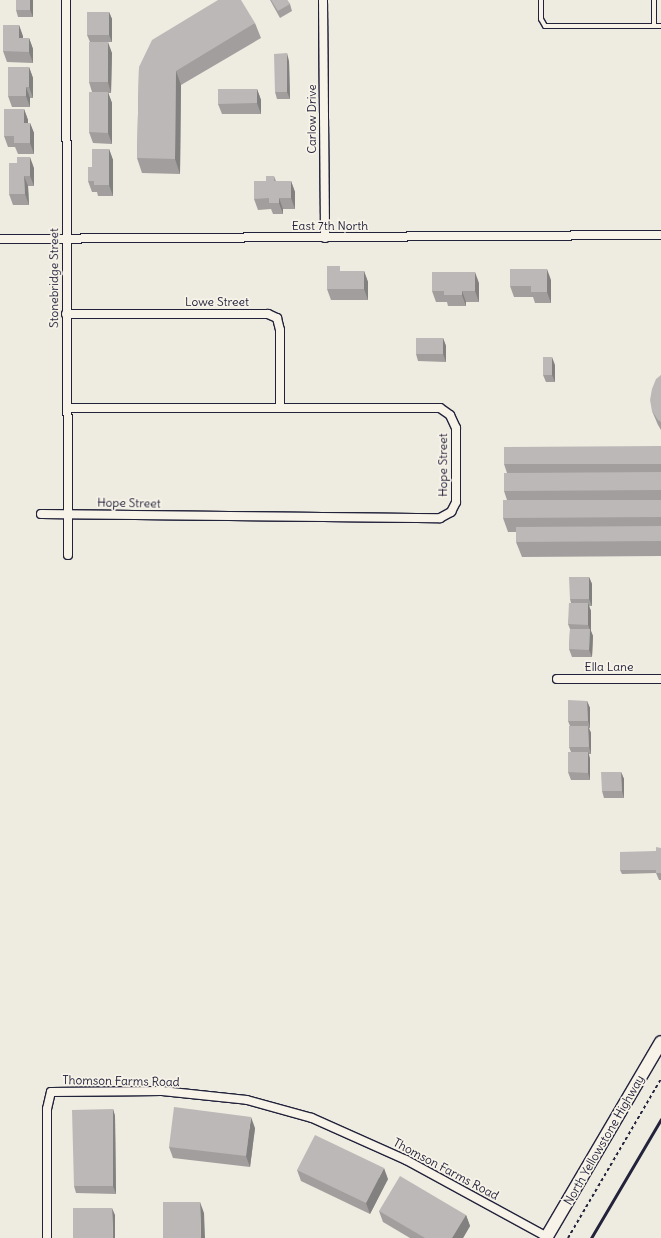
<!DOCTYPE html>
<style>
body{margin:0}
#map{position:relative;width:661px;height:1238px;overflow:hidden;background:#eeebe1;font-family:Delius,sans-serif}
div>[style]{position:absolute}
.path>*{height:2px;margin-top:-1px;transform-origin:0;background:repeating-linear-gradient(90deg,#22223b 0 3px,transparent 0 6px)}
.roads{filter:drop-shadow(1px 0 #22223b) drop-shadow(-1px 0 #22223b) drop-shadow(0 1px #22223b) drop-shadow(0 -1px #22223b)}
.service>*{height:4px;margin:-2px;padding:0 2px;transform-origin:2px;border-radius:2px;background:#f7f3e8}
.minor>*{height:8px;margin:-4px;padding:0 4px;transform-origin:4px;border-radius:4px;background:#f7f3e8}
.secondary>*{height:12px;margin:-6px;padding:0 6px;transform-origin:6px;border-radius:6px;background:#f7f3e8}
.rail>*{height:3px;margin:-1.5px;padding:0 1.5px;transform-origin:1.5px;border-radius:1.5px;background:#22223b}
.wall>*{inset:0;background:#a19e9d}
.shaded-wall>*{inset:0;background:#838180}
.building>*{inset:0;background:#bbb8b7}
span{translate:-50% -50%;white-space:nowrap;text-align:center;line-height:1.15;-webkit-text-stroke:3.5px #f7f3e8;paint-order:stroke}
.street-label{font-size:12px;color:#22223b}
</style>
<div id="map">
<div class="path">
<div style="left:568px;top:1238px;width:184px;rotate:-59.7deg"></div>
</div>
<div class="roads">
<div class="service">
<div style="left:541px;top:0;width:19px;rotate:90deg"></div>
<div style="left:541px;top:19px;width:8px;rotate:60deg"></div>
<div style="left:545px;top:26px;width:116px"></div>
<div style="left:654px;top:26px;width:26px;rotate:-90deg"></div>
</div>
<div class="minor">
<div style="left:66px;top:0;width:555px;rotate:89.79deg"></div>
<div style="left:323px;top:0;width:238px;rotate:89.5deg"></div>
<div style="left:0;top:239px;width:661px;rotate:-0.35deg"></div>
<div style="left:66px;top:314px;width:202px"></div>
<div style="left:268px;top:314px;width:10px;rotate:24deg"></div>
<div style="left:277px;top:318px;width:12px;rotate:76deg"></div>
<div style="left:280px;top:330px;width:78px;rotate:90deg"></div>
<div style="left:41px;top:514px;width:399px;rotate:0.6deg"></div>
<div style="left:440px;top:518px;width:13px;rotate:-29deg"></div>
<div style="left:451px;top:512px;width:11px;rotate:-63deg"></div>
<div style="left:456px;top:502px;width:74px;rotate:-90deg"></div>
<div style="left:456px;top:428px;width:14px;rotate:-115deg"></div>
<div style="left:450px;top:415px;width:12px;rotate:-145deg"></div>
<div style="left:440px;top:408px;width:373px;rotate:180deg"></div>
<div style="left:557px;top:679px;width:104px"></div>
<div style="left:47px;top:1238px;width:129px;rotate:-90deg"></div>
<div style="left:47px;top:1109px;width:17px;rotate:-77deg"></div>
<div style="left:51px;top:1092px;width:111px;rotate:-0.5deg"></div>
<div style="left:162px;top:1091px;width:85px;rotate:6deg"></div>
<div style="left:247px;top:1100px;width:67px;rotate:15.5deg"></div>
<div style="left:312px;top:1118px;width:103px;rotate:24.1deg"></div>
<div style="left:406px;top:1160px;width:161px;rotate:28.6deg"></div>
</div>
<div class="secondary">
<div style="left:546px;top:1238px;width:227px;rotate:-59.6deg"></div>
</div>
</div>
<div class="rail">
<div style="left:591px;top:1238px;width:138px;rotate:-59.5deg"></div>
</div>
<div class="wall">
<div style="clip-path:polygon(33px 0,33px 17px,18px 17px,16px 10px)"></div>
<div style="clip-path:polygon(270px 0,287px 0,290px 4px,292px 11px,280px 18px)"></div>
<div style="clip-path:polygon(109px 12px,112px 19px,112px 42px,100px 42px,112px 53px,111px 93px,108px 93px,112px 103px,112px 144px,93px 143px,89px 132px,92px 92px,89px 82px,90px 42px,87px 35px)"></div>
<div style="clip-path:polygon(255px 23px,261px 38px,181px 85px,180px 174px,142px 173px,137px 158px,139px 67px)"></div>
<div style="clip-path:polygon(19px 25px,23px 38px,29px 38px,33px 49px,33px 63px,7px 62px,3px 51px)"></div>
<div style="clip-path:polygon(289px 61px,290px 99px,277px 99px,275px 92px)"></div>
<div style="clip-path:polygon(29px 67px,33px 78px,33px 98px,30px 98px,30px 107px,12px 107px,8px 96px)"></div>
<div style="clip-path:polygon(257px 89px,261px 100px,261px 114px,222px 114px,218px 104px)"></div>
<div style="clip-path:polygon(24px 109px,28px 120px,28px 123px,30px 123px,34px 133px,34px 154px,18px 154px,15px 147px,8px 147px,4px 136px)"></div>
<div style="clip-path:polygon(109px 149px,113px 160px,113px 196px,98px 196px,97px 192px,92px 192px,88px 181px,92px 167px)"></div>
<div style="clip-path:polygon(9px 163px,34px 168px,34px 186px,28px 186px,29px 205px,13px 205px,9px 194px)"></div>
<div style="clip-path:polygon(274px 176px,276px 181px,291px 181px,295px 192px,295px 209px,283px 209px,283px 214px,273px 214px,271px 209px,258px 210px,254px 199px,266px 181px)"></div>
<div style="clip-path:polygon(364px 271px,368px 282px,368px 300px,331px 300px,327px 289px)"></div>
<div style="clip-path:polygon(551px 280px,551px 303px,535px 303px,533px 297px,514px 297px,510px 286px)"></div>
<div style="clip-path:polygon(479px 283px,479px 302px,466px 302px,466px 306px,448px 306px,447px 302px,436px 302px,432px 291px)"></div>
<div style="clip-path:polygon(443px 338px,446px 346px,446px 362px,418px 361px,416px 354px)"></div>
<div style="clip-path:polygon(555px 365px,555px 382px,546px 382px,543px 375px)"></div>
<div style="clip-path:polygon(661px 375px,661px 430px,658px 425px,652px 411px)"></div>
<div style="clip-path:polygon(661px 446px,661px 556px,522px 557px,516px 542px,516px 532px,508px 532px,503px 518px,507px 500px,504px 491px,507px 473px,504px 464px)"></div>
<div style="clip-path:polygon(589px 577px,592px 584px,592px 606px,589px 606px,591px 611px,591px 631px,593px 636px,592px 657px,572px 657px,569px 649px,570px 629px,568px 624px,571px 603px,570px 599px)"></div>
<div style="clip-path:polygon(587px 701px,590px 708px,590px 728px,589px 728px,591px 733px,591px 754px,589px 754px,590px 759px,590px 780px,571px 780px,568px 772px,571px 752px,569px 747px,570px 726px,568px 721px)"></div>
<div style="clip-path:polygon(621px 772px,624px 779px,624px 798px,604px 798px,602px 791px)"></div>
<div style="clip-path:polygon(661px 848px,661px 880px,659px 880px,656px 873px,622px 874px,620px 870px,656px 851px)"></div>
<div style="clip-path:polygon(113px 1109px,115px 1116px,116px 1194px,76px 1193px,74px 1186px)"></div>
<div style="clip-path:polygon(255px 1128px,250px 1167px,173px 1158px,169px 1147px)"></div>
<div style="clip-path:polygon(297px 1170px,388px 1179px,370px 1214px,301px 1181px)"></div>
<div style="clip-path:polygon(379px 1211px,466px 1215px,470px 1226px,463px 1238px,410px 1238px,383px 1222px)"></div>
</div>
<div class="shaded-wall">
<div style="clip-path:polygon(30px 0,33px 0,33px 17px,30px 10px)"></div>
<div style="clip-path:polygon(109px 12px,112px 19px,112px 42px,109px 35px)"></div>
<div style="clip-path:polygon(19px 25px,23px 36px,23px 49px,19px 38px)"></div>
<div style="clip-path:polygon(29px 38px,33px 49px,33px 63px,29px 52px)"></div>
<div style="clip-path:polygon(108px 42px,112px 53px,111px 93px,108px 82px)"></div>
<div style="clip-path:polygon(287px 53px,289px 61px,290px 99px,287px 92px)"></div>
<div style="clip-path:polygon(29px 67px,33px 78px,33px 98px,29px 87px)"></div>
<div style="clip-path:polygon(176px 71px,181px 85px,180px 174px,175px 159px)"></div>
<div style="clip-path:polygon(26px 87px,30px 98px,30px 107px,26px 96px)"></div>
<div style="clip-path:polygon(257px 89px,261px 100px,261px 114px,257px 103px)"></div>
<div style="clip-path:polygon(108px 92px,112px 103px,112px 144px,108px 133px)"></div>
<div style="clip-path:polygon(24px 109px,28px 120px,28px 133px,24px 123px)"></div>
<div style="clip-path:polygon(30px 123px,34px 133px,34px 154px,30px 143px)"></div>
<div style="clip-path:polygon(109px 149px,113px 160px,113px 196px,109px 185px)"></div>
<div style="clip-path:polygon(30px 157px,34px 168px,34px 186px,30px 176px)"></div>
<div style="clip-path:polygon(24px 176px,28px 186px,29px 205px,25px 194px)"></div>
<div style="clip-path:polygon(291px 181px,295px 192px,295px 209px,291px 198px)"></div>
<div style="clip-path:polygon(279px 198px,283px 209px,283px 214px,279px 203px)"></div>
<div style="clip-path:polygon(547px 269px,551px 280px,551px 303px,547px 292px)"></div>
<div style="clip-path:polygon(364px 271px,368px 282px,368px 300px,364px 289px)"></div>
<div style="clip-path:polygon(475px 272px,479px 283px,479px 302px,475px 291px)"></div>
<div style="clip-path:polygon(462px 291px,466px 302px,466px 306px,462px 295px)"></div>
<div style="clip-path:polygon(443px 338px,446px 346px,446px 362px,443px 354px)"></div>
<div style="clip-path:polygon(552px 357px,555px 365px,555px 382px,552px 375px)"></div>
<div style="clip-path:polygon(589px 577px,592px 584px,592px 606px,589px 599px)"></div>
<div style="clip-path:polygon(588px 603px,591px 611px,591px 631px,593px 636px,592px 657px,589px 650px,590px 630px,588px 625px)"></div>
<div style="clip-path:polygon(587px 701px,590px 708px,590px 728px,588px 721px)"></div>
<div style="clip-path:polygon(588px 726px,591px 733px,591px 754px,589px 747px)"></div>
<div style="clip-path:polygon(588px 752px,590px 759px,590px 780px,588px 773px)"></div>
<div style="clip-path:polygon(621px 772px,624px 779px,624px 798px,622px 791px)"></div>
<div style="clip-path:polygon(113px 1109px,115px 1116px,116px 1194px,113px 1186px)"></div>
<div style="clip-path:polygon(251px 1117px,255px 1128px,250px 1167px,246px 1156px)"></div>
<div style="clip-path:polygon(384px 1168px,388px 1179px,370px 1214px,366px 1203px)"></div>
<div style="clip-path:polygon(200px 1202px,204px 1213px,205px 1238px,201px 1238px)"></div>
<div style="clip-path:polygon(112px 1208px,115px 1215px,115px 1238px,113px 1238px)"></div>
<div style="clip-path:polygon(466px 1215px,470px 1226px,463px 1238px,452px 1238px)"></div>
</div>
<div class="building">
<div style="clip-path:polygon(16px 0,30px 0,30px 10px,16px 10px)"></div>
<div style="clip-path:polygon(218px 0,241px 0,255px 23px,176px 71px,175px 159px,137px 158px,139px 67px,152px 40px)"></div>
<div style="clip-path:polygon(271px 0,287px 0,290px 4px,278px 11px)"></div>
<div style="clip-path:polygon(87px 12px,109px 12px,109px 35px,87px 35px)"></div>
<div style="clip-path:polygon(3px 25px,19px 25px,19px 38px,29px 38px,29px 52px,3px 51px)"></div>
<div style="clip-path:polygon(89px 42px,108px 42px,108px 82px,89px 82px)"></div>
<div style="clip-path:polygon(287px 53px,287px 92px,275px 92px,274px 54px)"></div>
<div style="clip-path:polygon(8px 67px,29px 67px,29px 87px,26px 87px,26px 96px,8px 96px)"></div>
<div style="clip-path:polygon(218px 89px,257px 89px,257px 103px,218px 104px)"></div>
<div style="clip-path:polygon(89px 92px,108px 92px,108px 133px,89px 132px)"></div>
<div style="clip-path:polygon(4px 109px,24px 109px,24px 123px,30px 123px,30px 143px,14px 143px,14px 136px,4px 136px)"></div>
<div style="clip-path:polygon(92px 149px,109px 149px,109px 185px,94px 185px,94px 181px,88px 181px,88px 167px,92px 167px)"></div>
<div style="clip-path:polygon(17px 157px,30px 157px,30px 176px,24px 176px,25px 194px,9px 194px,9px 163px,17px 163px)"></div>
<div style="clip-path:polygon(266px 176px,274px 176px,274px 181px,291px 181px,291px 198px,279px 198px,279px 203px,269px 203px,269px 198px,254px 199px,254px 181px,266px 181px)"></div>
<div style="clip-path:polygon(327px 266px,340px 266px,340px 271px,364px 271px,364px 289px,327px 289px)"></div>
<div style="clip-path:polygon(510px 269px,547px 269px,547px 292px,531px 292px,531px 286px,510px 286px)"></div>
<div style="clip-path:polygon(432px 272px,475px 272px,475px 291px,462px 291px,462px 295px,444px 295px,444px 291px,432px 291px)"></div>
<div style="clip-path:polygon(416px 338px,443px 338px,443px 354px,416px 354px)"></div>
<div style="clip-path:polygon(543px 357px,552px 357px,552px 375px,543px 375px)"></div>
<div style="clip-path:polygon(661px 375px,661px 422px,658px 420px,652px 411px,650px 400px,652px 389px,656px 379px)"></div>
<div style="clip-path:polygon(661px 446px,661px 464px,504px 464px,504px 447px)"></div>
<div style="clip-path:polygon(661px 472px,661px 490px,504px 491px,504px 473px)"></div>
<div style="clip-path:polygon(503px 500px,661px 500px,661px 517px,503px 518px)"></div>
<div style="clip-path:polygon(661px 526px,661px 541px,516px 542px,516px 527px)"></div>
<div style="clip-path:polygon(569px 577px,589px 577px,589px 599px,570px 599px)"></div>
<div style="clip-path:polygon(569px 603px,588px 603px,588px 625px,568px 624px)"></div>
<div style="clip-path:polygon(570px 629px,590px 629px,589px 650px,569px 649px)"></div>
<div style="clip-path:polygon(568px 700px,587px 701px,588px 721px,568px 721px)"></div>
<div style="clip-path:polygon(569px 726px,588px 726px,589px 747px,569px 747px)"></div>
<div style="clip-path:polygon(568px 752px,588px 752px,588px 773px,568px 772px)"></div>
<div style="clip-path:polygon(601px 772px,621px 772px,622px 791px,602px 791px)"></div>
<div style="clip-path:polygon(656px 847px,661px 848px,661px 873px,656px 873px)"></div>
<div style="clip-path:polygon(656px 851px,656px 870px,620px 870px,620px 852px)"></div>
<div style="clip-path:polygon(174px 1107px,251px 1117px,246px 1156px,169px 1147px)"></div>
<div style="clip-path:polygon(113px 1109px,113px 1186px,74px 1186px,72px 1110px)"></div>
<div style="clip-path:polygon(315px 1135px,384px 1168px,366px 1203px,297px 1170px)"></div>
<div style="clip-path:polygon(400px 1176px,466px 1215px,452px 1238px,425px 1238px,379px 1211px)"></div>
<div style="clip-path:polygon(163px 1202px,200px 1202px,201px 1238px,163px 1238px)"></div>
<div style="clip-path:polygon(73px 1208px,112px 1208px,113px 1238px,73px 1238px)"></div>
</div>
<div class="street-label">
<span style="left:312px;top:119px;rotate:-90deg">Carlow Drive</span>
<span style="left:330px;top:226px">East 7th North</span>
<span style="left:54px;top:278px;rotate:-90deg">Stonebridge Street</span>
<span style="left:217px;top:302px">Lowe Street</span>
<span style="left:443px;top:465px;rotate:-90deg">Hope Street</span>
<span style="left:129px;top:503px;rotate:1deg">Hope Street</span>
<span style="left:609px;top:667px">Ella Lane</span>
<span style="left:121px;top:1081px;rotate:1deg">Thomson Farms Road</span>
<span style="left:604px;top:1140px;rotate:-60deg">North Yellowstone Highway</span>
<span style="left:446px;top:1169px;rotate:28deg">Thomson Farms Road</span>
</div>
</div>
